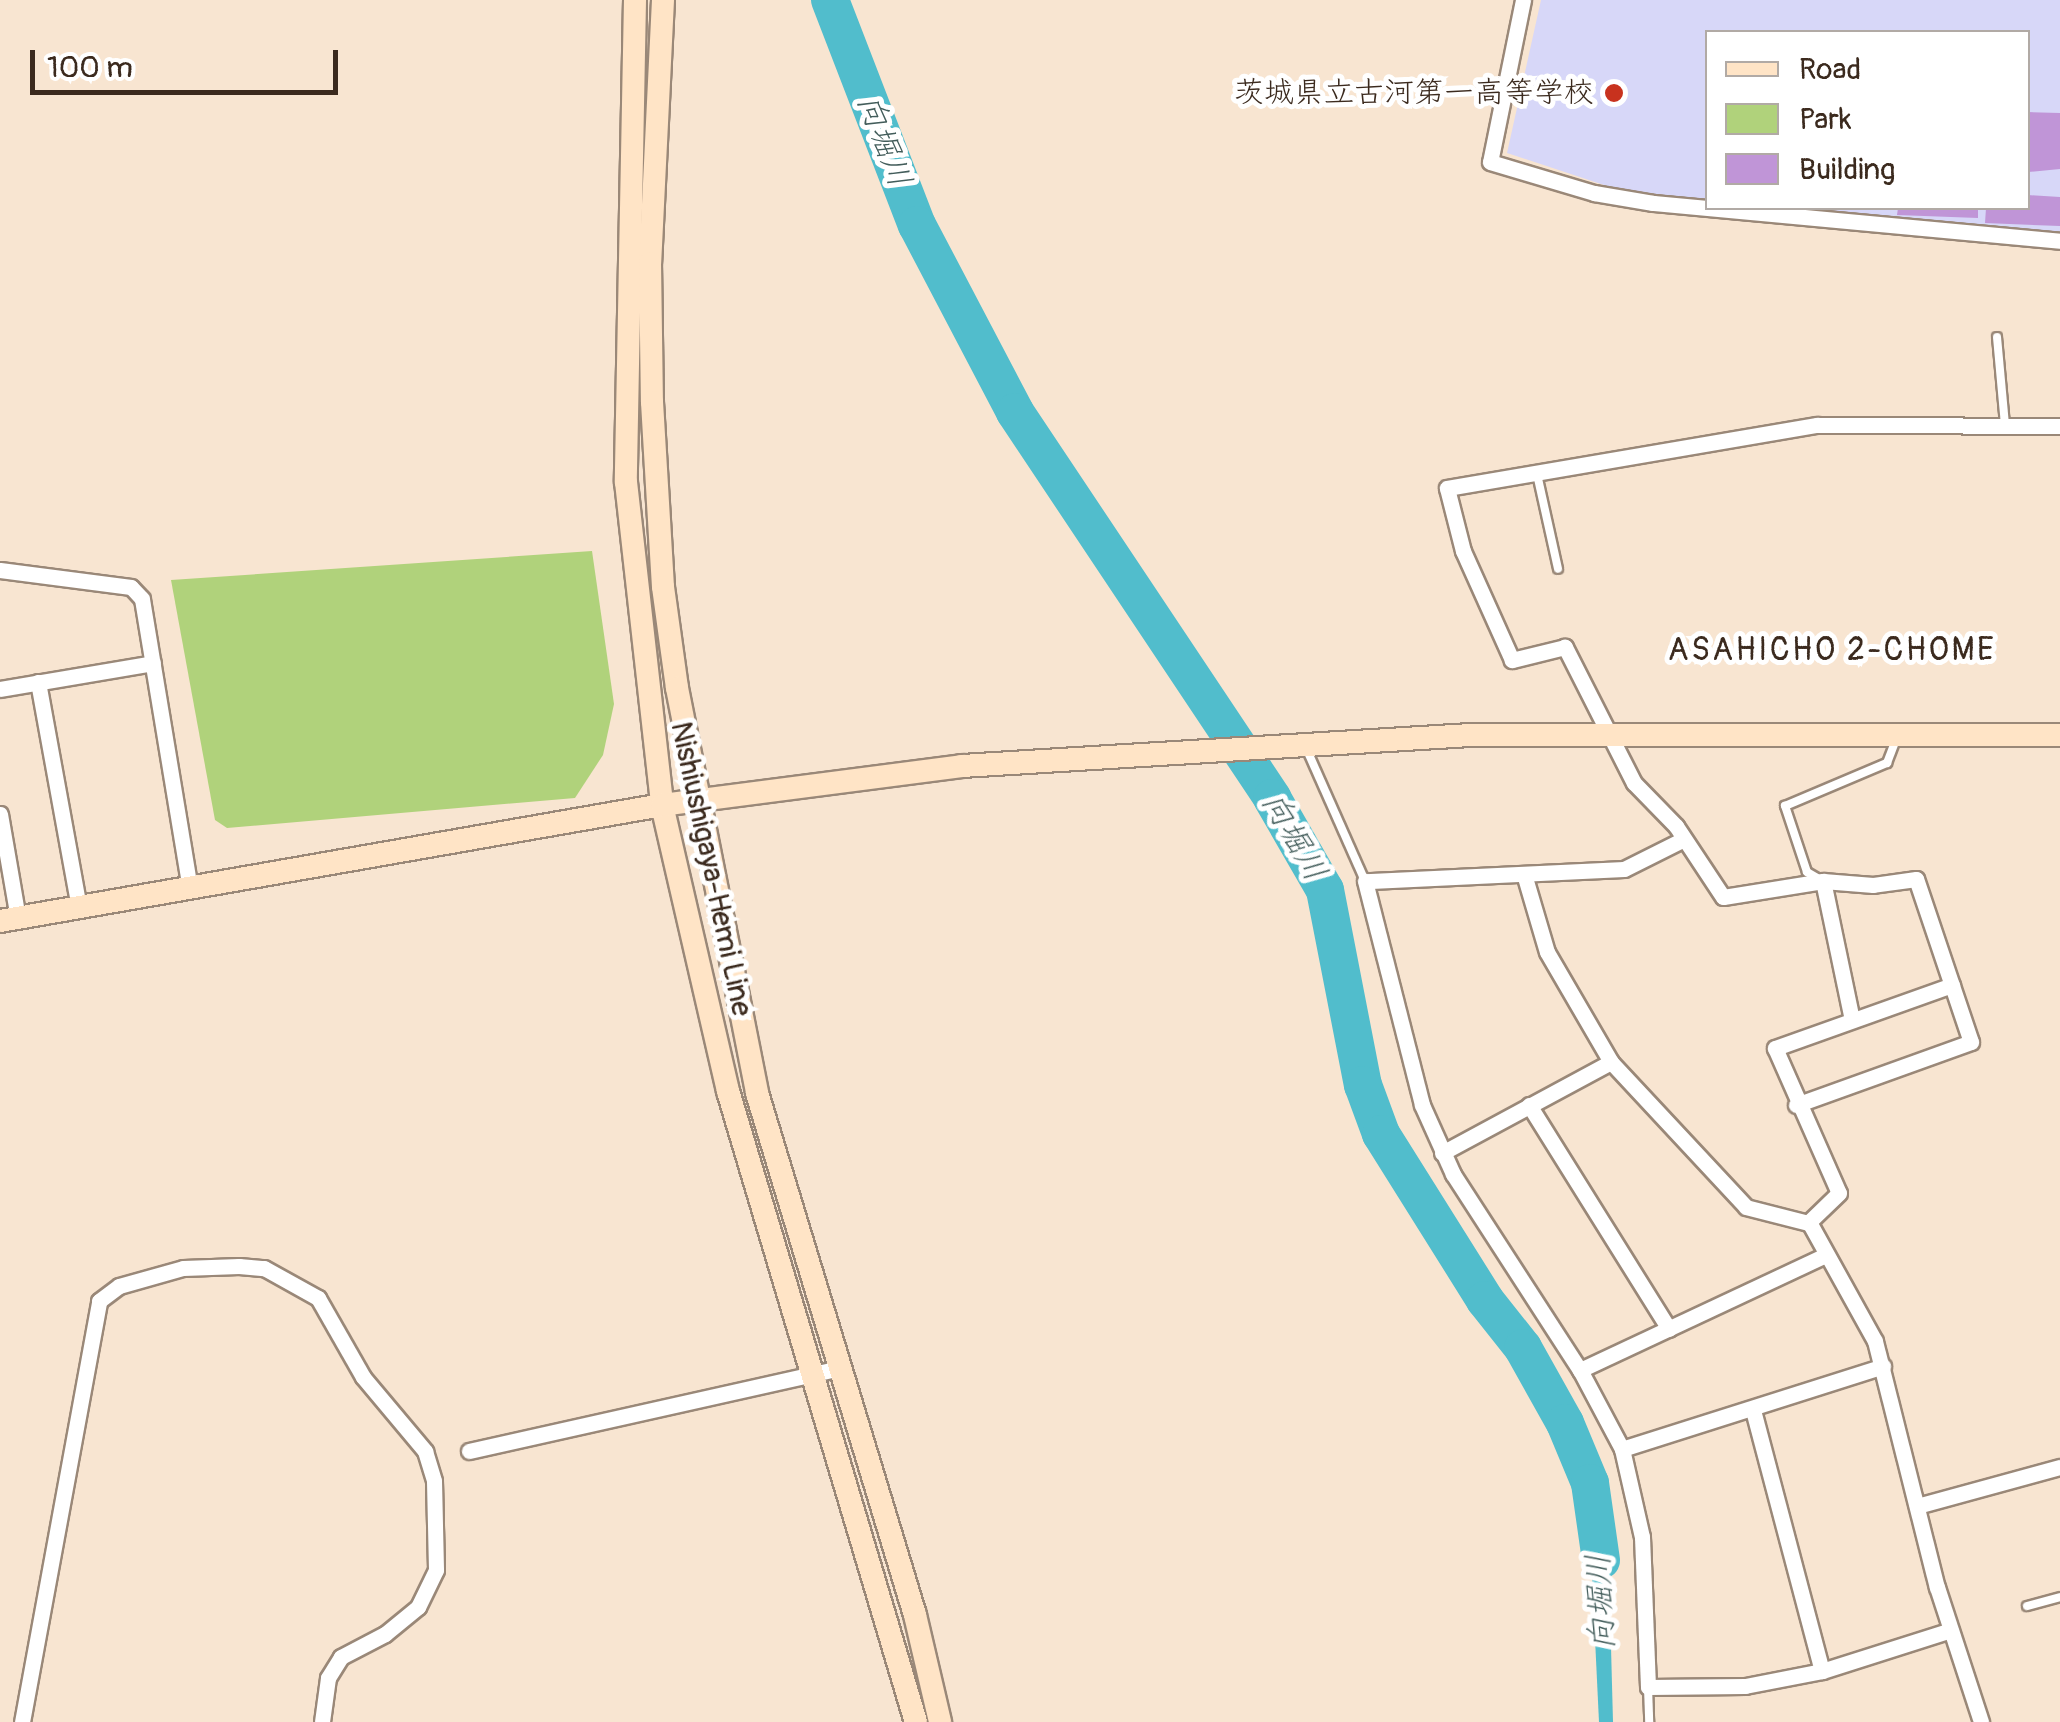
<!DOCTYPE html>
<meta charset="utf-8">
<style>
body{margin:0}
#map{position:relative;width:2060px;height:1722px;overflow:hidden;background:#f8e5d1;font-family:Pangolin,"Klee One",sans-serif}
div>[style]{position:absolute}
.built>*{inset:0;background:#d7d7f8}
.green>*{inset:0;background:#b0d27b}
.water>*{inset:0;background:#51bdcc}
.river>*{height:38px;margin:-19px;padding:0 19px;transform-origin:19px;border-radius:19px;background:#51bdcc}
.building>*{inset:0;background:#c095d7}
.roads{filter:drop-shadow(2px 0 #9a8878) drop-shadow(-2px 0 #9a8878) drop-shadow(0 2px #9a8878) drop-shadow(0 -2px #9a8878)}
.lane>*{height:8px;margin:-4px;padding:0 4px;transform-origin:4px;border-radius:4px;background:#fff}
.street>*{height:15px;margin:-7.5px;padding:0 7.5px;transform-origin:7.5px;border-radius:7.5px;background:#fff}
.secondary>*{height:22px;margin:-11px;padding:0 11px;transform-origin:11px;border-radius:11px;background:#ffe4c6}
.dots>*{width:28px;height:28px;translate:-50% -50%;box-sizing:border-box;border:5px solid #fff;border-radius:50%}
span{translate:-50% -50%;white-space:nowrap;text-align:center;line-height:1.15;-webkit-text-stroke:10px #fff;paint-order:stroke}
.poi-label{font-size:30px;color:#3b2a1e}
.right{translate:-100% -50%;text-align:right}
.street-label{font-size:30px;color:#3b2a1e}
.water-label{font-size:32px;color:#435d5b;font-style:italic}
.neighbourhood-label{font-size:32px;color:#3b2a1e;letter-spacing:2.5px}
.legend{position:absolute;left:1705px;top:30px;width:325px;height:180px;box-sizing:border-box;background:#fff;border:2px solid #b1aaa5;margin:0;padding:12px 18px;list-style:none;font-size:30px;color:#3b2a1e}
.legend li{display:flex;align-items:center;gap:20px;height:50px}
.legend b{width:50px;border:2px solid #b1aaa5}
.scale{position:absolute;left:30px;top:50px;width:308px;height:45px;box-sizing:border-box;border:5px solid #3b2a1e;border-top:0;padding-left:12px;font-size:30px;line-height:35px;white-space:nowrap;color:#3b2a1e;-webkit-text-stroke:8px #fff;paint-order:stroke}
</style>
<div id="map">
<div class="built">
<div style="clip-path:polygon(1541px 0,2060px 0,2060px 237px,1755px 208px,2028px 208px,2028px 32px,1708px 32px,1707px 202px,1625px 192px,1507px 153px)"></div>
</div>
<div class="green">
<div style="clip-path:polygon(592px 551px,614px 704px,603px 755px,575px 798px,227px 828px,215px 820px,171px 580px)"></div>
</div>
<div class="water">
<div style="clip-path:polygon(1603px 1511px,1609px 1572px,1613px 1722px,1599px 1722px,1589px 1513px)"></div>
</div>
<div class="river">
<div style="left:830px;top:0;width:241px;rotate:68.9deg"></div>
<div style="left:917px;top:225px;width:211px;rotate:62.3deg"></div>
<div style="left:1015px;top:412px;width:464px;rotate:56.3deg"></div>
<div style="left:1272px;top:798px;width:106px;rotate:60.1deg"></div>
<div style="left:1325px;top:890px;width:199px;rotate:79deg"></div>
<div style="left:1363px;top:1085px;width:52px;rotate:69.8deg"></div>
<div style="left:1381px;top:1134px;width:196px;rotate:57.9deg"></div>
<div style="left:1485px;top:1300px;width:61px;rotate:51.6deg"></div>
<div style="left:1523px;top:1348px;width:86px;rotate:60.8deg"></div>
<div style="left:1565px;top:1423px;width:65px;rotate:67.4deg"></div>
<div style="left:1590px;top:1483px;width:78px;rotate:81.9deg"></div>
</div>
<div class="building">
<div style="clip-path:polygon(2028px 112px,2060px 113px,2060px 169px,2028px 172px)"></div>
<div style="clip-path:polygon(2028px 195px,2060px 197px,2060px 226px,1985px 223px,1986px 208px,2028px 208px)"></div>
<div style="clip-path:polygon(1898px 208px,1978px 208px,1978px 218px,1897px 215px)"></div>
</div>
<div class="roads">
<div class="lane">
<div style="left:1997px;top:337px;width:88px;rotate:84.8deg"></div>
<div style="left:1537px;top:474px;width:97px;rotate:77.5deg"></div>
<div style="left:1307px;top:750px;width:143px;rotate:66.1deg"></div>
<div style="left:1819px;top:879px;width:14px;rotate:-150deg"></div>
<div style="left:1807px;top:872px;width:70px;rotate:-108.4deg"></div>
<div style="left:1785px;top:806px;width:111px;rotate:-22.9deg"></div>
<div style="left:1887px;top:763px;width:25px;rotate:-69deg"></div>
<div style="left:2027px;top:1606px;width:34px;rotate:-15deg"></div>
<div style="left:1648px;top:1687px;width:35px;rotate:88deg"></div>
</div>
<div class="street">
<div style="left:1523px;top:0;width:165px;rotate:101.5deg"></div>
<div style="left:1490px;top:162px;width:109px;rotate:16.6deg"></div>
<div style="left:1594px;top:193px;width:60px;rotate:9.6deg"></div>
<div style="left:1653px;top:203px;width:409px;rotate:5.3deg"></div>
<div style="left:0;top:570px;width:132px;rotate:7.4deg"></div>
<div style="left:131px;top:587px;width:16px;rotate:47deg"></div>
<div style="left:142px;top:599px;width:293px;rotate:80.6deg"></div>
<div style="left:38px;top:682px;width:229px;rotate:79.7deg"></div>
<div style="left:0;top:689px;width:155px;rotate:-9.6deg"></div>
<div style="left:0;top:814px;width:106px;rotate:80.2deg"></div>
<div style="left:1684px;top:839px;width:67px;rotate:153.4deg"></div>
<div style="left:1624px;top:869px;width:259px;rotate:177.3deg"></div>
<div style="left:1365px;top:881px;width:231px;rotate:75.7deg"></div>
<div style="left:1422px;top:1105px;width:76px;rotate:65.8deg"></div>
<div style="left:1453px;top:1174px;width:234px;rotate:57.1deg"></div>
<div style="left:1580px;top:1370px;width:89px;rotate:62deg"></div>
<div style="left:1622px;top:1449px;width:90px;rotate:77.2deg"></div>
<div style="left:1642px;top:1537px;width:150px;rotate:87.7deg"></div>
<div style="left:1648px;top:1687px;width:97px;rotate:-0.6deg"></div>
<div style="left:1745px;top:1686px;width:78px;rotate:-11deg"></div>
<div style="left:1822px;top:1671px;width:135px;rotate:-17.6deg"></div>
<div style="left:1524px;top:874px;width:81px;rotate:73.6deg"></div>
<div style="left:1547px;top:952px;width:127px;rotate:59.8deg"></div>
<div style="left:1611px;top:1062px;width:198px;rotate:47deg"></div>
<div style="left:1746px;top:1207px;width:65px;rotate:14.3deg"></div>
<div style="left:1823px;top:881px;width:137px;rotate:78.2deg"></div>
<div style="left:1952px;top:985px;width:188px;rotate:160.4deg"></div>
<div style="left:1775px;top:1048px;width:158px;rotate:66.2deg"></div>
<div style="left:1839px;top:1193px;width:42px;rotate:136deg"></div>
<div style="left:1809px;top:1222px;width:136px;rotate:61deg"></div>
<div style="left:1875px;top:1341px;width:254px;rotate:75.9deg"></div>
<div style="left:1937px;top:1587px;width:142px;rotate:71.9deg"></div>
<div style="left:1529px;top:1105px;width:264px;rotate:58deg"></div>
<div style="left:1796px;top:1105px;width:186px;rotate:-19.8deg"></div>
<div style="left:1971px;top:1042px;width:172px;rotate:-108.6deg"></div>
<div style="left:1916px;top:879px;width:43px;rotate:172.1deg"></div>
<div style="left:1873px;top:885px;width:50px;rotate:-175.4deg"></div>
<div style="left:1823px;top:881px;width:101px;rotate:170.9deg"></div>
<div style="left:1723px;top:897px;width:85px;rotate:-123.5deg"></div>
<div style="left:1676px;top:826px;width:60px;rotate:-134.3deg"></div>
<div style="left:1634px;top:783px;width:153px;rotate:-116.9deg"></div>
<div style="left:1565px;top:647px;width:55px;rotate:166.2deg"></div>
<div style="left:1512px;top:660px;width:120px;rotate:-114.2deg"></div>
<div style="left:1463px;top:551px;width:65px;rotate:-104.3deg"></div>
<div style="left:1447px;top:488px;width:375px;rotate:-9.7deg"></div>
<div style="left:1817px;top:425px;width:243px;rotate:0.2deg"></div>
<div style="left:1442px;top:1153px;width:192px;rotate:-28.3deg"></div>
<div style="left:1580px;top:1370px;width:272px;rotate:-25.1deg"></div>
<div style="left:1753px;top:1410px;width:270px;rotate:75.2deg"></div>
<div style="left:1622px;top:1449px;width:274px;rotate:-17.6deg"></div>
<div style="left:469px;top:1451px;width:379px;rotate:-12.6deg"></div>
<div style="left:1917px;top:1506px;width:148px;rotate:-15.3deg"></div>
<div style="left:22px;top:1722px;width:428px;rotate:-79.6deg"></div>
<div style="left:99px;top:1301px;width:25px;rotate:-37deg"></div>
<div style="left:119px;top:1286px;width:66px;rotate:-15.7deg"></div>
<div style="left:183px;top:1268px;width:56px;rotate:-2deg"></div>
<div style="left:239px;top:1266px;width:25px;rotate:5deg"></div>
<div style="left:264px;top:1268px;width:62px;rotate:29.1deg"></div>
<div style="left:318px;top:1298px;width:91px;rotate:60.3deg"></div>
<div style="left:363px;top:1377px;width:97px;rotate:50deg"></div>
<div style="left:425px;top:1451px;width:31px;rotate:73deg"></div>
<div style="left:434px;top:1481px;width:89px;rotate:88.7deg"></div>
<div style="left:436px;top:1570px;width:41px;rotate:115.9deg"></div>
<div style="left:418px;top:1607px;width:43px;rotate:140.7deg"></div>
<div style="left:385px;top:1634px;width:50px;rotate:152.4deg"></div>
<div style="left:341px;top:1657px;width:25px;rotate:122deg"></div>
<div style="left:328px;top:1678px;width:44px;rotate:97.8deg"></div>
</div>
<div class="secondary">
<div style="left:635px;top:0;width:482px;rotate:91.1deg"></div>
<div style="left:626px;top:482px;width:325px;rotate:83.6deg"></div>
<div style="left:662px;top:805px;width:294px;rotate:77deg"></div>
<div style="left:728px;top:1091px;width:658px;rotate:73.41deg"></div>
<div style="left:663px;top:0;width:263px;rotate:92.8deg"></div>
<div style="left:650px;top:263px;width:139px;rotate:89.2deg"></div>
<div style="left:652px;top:402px;width:185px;rotate:86.6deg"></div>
<div style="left:663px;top:587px;width:102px;rotate:82.1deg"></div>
<div style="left:677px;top:688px;width:413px;rotate:78.8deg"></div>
<div style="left:757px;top:1093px;width:545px;rotate:73.16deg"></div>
<div style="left:915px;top:1615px;width:110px;rotate:76.8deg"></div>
<div style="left:0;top:921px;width:672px;rotate:-9.94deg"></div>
<div style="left:662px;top:805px;width:303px;rotate:-7.4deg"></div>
<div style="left:962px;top:766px;width:509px;rotate:-3.49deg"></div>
<div style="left:1470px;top:735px;width:590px"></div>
</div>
</div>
<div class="dots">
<div style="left:1614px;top:93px;background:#c8321e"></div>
</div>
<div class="poi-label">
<span class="right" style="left:1594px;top:93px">茨城県立古河第一高等学校</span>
</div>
<div class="street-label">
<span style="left:711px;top:869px;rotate:78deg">Nishiushigaya-Hemi Line</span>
</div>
<div class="water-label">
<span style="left:884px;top:141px;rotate:69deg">向堀川</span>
<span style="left:1294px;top:837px;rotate:60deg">向堀川</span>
<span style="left:1601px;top:1602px;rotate:-93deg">向堀川</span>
</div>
<div class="neighbourhood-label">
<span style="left:1832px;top:650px">ASAHICHO 2-CHOME</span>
</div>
<ul class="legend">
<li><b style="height:12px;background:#ffe4c6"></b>Road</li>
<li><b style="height:28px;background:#b0d27b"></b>Park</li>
<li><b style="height:28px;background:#c095d7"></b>Building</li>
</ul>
<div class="scale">100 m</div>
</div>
